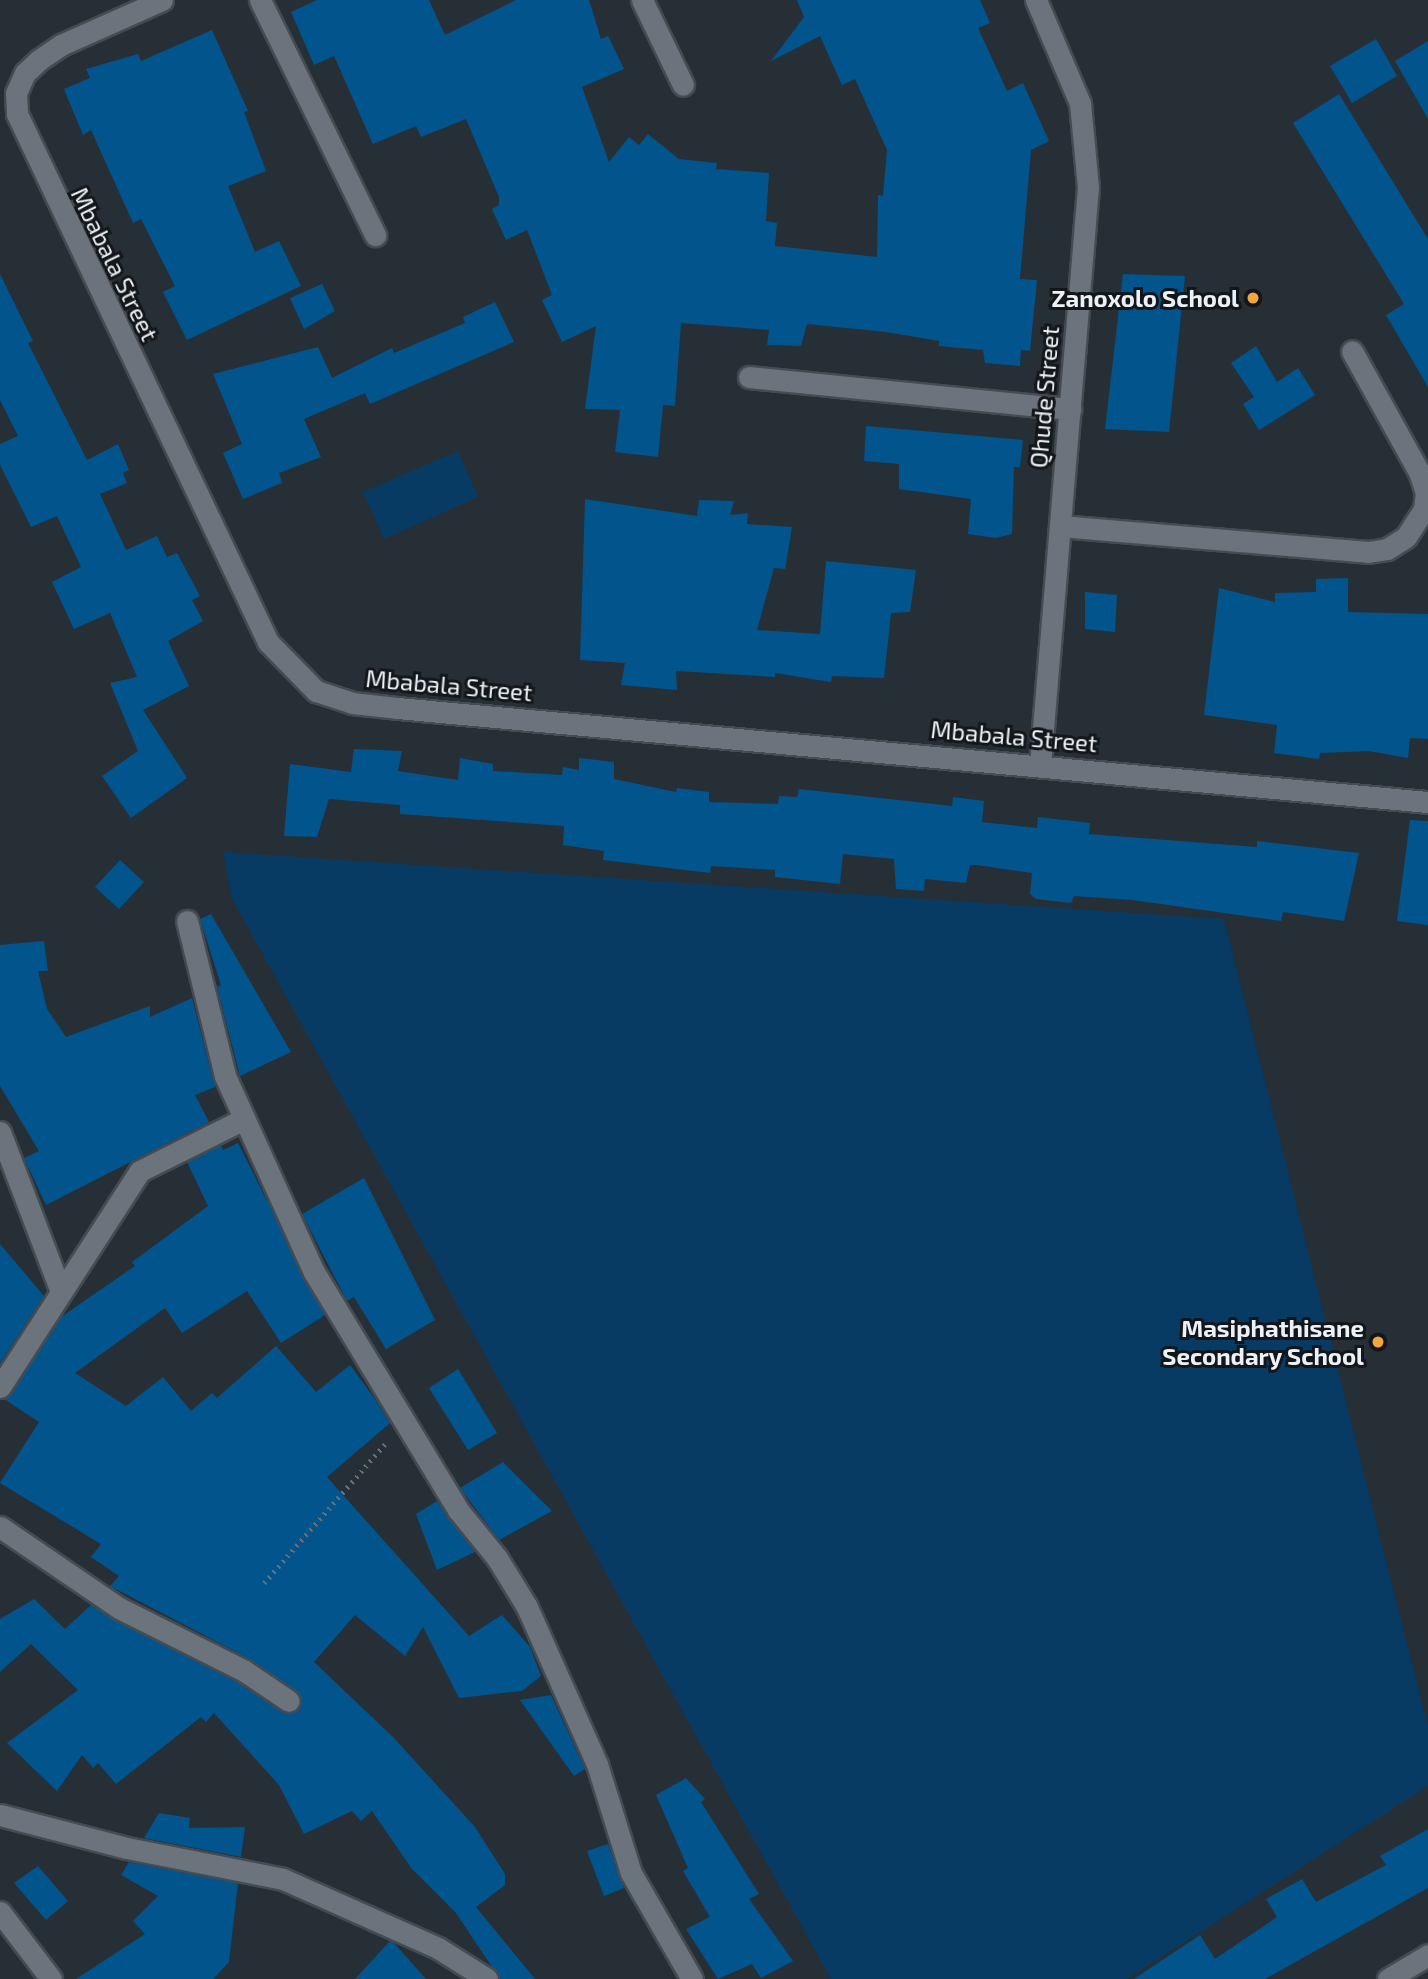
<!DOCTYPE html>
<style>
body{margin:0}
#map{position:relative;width:1428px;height:1979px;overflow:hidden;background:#272f36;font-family:"Exo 2",sans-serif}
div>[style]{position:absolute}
.green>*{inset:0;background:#073b63}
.building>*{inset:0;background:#02548d}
.path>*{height:4.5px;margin-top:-2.25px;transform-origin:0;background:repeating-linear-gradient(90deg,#676e75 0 2px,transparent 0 7px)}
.roads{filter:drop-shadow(2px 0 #454b51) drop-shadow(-2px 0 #454b51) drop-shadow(0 2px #454b51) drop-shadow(0 -2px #454b51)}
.minor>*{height:21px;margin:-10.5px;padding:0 10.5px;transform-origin:10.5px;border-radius:10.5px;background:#6b737c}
.dots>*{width:19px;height:19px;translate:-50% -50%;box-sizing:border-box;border:4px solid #13161a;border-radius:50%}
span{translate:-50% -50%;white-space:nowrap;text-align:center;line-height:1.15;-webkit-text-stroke:6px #13161a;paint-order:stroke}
.street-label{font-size:24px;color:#ecf1f6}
.poi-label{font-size:24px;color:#ecf1f6;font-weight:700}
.right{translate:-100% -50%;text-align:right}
</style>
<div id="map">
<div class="green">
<div style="clip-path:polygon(458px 451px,478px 497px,384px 539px,363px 492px)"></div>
<div style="clip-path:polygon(223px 852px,1224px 919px,1428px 1727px,1428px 1786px,1127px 1979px,831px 1979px,231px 897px)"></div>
</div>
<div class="building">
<div style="clip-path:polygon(317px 0,429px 0,445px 35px,516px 0,589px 0,601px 39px,608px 36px,624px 69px,582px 87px,609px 162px,629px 137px,639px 145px,648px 134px,679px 159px,717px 163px,716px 169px,769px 173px,766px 221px,777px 223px,775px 246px,877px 257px,878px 195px,883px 196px,887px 150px,855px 79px,842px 85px,820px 36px,771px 61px,804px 17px,797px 0,980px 0,990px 23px,978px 28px,1007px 91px,1023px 83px,1049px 141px,1031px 150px,1020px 279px,1037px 280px,1030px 351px,1021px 350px,1020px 366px,985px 363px,983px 350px,939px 346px,939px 341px,886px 332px,807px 324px,801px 346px,767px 345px,769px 330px,681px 323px,675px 406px,663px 405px,658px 457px,615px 452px,620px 410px,585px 409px,596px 326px,562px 342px,542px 300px,552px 295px,527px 230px,506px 240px,492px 209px,499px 205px,499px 197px,466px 119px,421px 137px,416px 126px,373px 144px,334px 56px,314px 65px,291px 12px)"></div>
<div style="clip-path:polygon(212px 30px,248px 111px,244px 112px,266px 171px,228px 186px,255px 252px,279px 241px,301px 286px,187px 340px,163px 292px,175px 286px,141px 219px,133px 223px,91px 130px,83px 135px,64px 89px,90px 78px,86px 69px,138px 54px,141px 61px)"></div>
<div style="clip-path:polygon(1376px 39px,1397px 76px,1352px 103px,1330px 66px)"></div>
<div style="clip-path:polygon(1428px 41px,1428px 119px,1395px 61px)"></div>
<div style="clip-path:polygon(1339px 94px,1428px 239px,1428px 387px,1386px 315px,1404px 304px,1293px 123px)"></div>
<div style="clip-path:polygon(0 274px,33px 341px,28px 343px,87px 460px,118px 444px,129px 470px,123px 473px,127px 483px,100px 494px,126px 550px,157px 536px,167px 557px,177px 553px,200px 596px,192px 600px,203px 621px,168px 641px,189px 686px,143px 710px,187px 778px,131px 818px,102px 776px,138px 751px,110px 683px,137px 677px,110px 613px,74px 629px,52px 582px,81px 567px,57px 516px,31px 527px,0 465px,0 444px,18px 436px,0 400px)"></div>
<div style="clip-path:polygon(1123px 274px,1185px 276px,1169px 432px,1105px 429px)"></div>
<div style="clip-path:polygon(322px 284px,335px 311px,304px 329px,290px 298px)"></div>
<div style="clip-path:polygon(495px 302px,514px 342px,370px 404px,365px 393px,304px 419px,321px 457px,279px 473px,282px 483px,243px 499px,223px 453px,242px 444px,213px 374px,318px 347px,332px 378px,392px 348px,394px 353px,465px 323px,463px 317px)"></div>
<div style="clip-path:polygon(1256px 346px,1277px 382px,1298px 368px,1315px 395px,1259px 430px,1243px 404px,1254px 397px,1231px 363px)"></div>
<div style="clip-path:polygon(866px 426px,1023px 440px,1020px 467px,1014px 467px,1012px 534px,996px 538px,968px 534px,971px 499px,899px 489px,899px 464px,864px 461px)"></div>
<div style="clip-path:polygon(585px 499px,697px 516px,699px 500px,734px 501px,730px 515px,748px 513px,747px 524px,792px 527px,785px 569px,774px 568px,757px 630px,820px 634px,826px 561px,916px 570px,910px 612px,891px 613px,884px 678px,832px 676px,831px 682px,775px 673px,775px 677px,676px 671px,677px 690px,621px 685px,625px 663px,580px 660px)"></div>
<div style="clip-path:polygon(1348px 578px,1348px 612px,1428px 614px,1428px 739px,1410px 738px,1408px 758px,1369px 751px,1320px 753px,1319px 759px,1274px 753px,1277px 725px,1204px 715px,1219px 588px,1275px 602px,1275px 593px,1316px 592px,1316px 579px)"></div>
<div style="clip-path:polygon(1085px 592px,1117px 595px,1115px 632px,1085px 629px)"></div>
<div style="clip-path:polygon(354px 749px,402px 751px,398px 771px,458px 780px,460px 758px,493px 764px,493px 771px,562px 775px,563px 767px,579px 770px,579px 758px,614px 762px,614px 779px,676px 792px,677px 788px,709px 792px,709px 802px,778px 804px,779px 796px,797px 797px,799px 789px,952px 806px,953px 797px,984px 801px,982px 822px,1037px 828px,1038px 817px,1090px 823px,1089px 834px,1257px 847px,1257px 841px,1359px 853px,1344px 921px,1283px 912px,1281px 921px,1132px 900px,1074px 896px,1071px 903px,1036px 899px,1030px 894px,1032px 873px,976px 865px,970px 865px,966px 883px,925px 879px,924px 891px,896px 889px,894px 859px,843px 854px,840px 884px,775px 877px,775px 870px,711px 866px,710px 873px,603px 860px,604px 851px,563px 845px,564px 826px,400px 814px,400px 805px,329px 799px,317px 837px,284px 836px,290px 764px,351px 772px)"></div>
<div style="clip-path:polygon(1410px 820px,1428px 821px,1428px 925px,1397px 921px)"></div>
<div style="clip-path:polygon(120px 860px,144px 882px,119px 909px,95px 887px)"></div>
<div style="clip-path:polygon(211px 914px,291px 1052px,240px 1076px,217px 987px,221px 985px,200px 919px)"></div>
<div style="clip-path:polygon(44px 941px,48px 971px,38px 971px,47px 1009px,66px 1037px,150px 1006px,150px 1017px,192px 998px,215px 1087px,195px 1095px,209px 1122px,46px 1205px,24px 1158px,39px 1151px,0 1086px,0 945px)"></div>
<div style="clip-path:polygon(238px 1143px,325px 1315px,281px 1343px,247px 1291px,182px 1333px,165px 1308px,75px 1373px,126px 1406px,163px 1377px,191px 1411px,212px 1393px,217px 1398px,276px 1346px,316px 1392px,350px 1365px,375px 1399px,390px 1423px,327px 1477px,469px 1636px,502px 1615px,530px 1647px,541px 1676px,522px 1691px,459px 1698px,423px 1627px,405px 1656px,355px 1615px,314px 1662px,393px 1737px,475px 1827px,505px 1874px,505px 1885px,476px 1907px,535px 1979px,500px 1979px,456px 1913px,412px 1869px,372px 1811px,361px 1821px,352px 1811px,304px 1834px,279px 1785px,214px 1713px,206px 1722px,201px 1717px,116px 1784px,98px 1763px,93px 1768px,82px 1755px,57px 1791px,7px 1743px,78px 1690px,31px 1644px,0 1672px,0 1619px,34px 1599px,65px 1629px,91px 1605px,236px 1681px,282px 1712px,294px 1713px,300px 1708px,297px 1691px,250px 1659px,110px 1586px,119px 1576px,91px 1557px,101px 1544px,0 1483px,39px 1422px,4px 1399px,61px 1317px,135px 1266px,132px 1262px,208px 1206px,187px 1162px,221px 1145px,223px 1150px)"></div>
<div style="clip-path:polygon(364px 1178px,435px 1320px,386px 1349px,354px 1297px,347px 1301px,302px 1214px)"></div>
<div style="clip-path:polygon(0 1244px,44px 1296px,0 1363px)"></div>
<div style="clip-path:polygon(458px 1369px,497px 1433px,468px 1450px,429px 1388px)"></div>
<div style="clip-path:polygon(503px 1462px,552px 1511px,499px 1540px,460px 1488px)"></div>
<div style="clip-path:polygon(437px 1501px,475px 1552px,437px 1570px,416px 1514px)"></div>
<div style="clip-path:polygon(551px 1695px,585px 1769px,574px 1776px,520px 1700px)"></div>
<div style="clip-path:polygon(686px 1778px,705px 1799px,701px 1802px,759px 1894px,749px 1899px,793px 1961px,761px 1978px,752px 1964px,718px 1979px,686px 1929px,710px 1917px,683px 1871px,688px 1868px,656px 1795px)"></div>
<div style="clip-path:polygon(159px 1813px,190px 1818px,189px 1828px,245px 1827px,241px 1857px,144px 1838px)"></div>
<div style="clip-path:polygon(1428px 1829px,1428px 1888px,1265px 1979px,1134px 1979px,1200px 1935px,1215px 1959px,1277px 1917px,1266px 1899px,1302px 1879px,1316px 1902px,1386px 1865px,1380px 1856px)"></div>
<div style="clip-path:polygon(608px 1844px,624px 1888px,604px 1896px,587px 1851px)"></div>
<div style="clip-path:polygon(129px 1862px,238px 1883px,229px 1962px,213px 1979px,76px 1979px,145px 1934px,133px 1921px,158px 1896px,121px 1875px)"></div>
<div style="clip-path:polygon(38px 1866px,68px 1901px,46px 1920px,14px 1883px)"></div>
<div style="clip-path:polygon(390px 1941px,394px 1943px,426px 1979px,355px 1979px)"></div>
</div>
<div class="path">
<div style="left:264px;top:1583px;width:184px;rotate:-49deg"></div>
</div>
<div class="roads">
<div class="minor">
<div style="left:162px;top:0;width:111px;rotate:156deg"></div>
<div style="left:61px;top:45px;width:27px;rotate:146deg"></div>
<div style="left:39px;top:60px;width:19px;rotate:137deg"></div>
<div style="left:25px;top:73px;width:22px;rotate:114deg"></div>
<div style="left:16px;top:93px;width:21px;rotate:87deg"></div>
<div style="left:17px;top:114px;width:585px;rotate:64.57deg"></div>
<div style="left:268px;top:642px;width:69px;rotate:45.6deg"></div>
<div style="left:316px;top:691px;width:38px;rotate:18deg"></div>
<div style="left:352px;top:703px;width:45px;rotate:6.3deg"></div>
<div style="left:397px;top:708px;width:1035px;rotate:5.21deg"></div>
<div style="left:260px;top:0;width:262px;rotate:63.9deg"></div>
<div style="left:642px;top:0;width:94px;rotate:64.2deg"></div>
<div style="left:1036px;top:0;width:112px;rotate:66.9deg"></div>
<div style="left:1080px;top:103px;width:84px;rotate:84.6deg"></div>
<div style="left:1088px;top:187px;width:580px;rotate:94.75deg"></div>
<div style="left:749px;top:377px;width:323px;rotate:5.7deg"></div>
<div style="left:1060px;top:526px;width:309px;rotate:4.8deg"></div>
<div style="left:1368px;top:552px;width:19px;rotate:-9deg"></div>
<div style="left:1387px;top:549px;width:22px;rotate:-32deg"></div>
<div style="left:1406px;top:537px;width:33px;rotate:-57deg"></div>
<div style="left:1424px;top:509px;width:16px;rotate:-83deg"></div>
<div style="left:1426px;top:493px;width:22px;rotate:-108deg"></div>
<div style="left:1419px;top:472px;width:138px;rotate:-119deg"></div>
<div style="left:187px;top:921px;width:160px;rotate:76.2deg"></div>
<div style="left:225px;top:1076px;width:215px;rotate:65.6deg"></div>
<div style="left:314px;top:1272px;width:278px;rotate:58.8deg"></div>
<div style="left:458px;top:1510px;width:62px;rotate:50.9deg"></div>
<div style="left:497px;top:1558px;width:57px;rotate:58.5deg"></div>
<div style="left:527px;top:1607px;width:172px;rotate:66deg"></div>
<div style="left:597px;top:1764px;width:114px;rotate:72.7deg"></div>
<div style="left:631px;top:1873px;width:122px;rotate:60.1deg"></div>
<div style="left:0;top:1132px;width:171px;rotate:69.1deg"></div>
<div style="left:0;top:1387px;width:257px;rotate:-57.1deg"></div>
<div style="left:140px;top:1171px;width:114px;rotate:-26.6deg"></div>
<div style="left:0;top:1527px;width:144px;rotate:34.2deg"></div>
<div style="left:119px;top:1608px;width:139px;rotate:26.6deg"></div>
<div style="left:243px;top:1670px;width:55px;rotate:34deg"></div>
<div style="left:0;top:1815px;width:131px;rotate:14.6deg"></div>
<div style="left:127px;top:1848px;width:159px;rotate:11.2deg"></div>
<div style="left:283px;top:1879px;width:170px;rotate:24deg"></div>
<div style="left:438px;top:1948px;width:58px;rotate:32.3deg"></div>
<div style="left:0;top:1912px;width:84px;rotate:52.7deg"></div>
<div style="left:1388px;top:1979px;width:47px;rotate:-31deg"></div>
</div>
</div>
<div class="dots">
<div style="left:1253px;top:298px;background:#f3a443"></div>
<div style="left:1378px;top:1342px;background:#f3a443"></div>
</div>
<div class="street-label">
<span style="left:115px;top:264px;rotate:64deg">Mbabala Street</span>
<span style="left:1044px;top:397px;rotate:-85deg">Qhude Street</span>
<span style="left:449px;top:685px;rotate:5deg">Mbabala Street</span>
<span style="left:1014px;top:736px;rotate:5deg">Mbabala Street</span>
</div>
<div class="poi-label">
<span class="right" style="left:1239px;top:298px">Zanoxolo School</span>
<span class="right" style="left:1364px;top:1342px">Masiphathisane<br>Secondary School</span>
</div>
</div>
